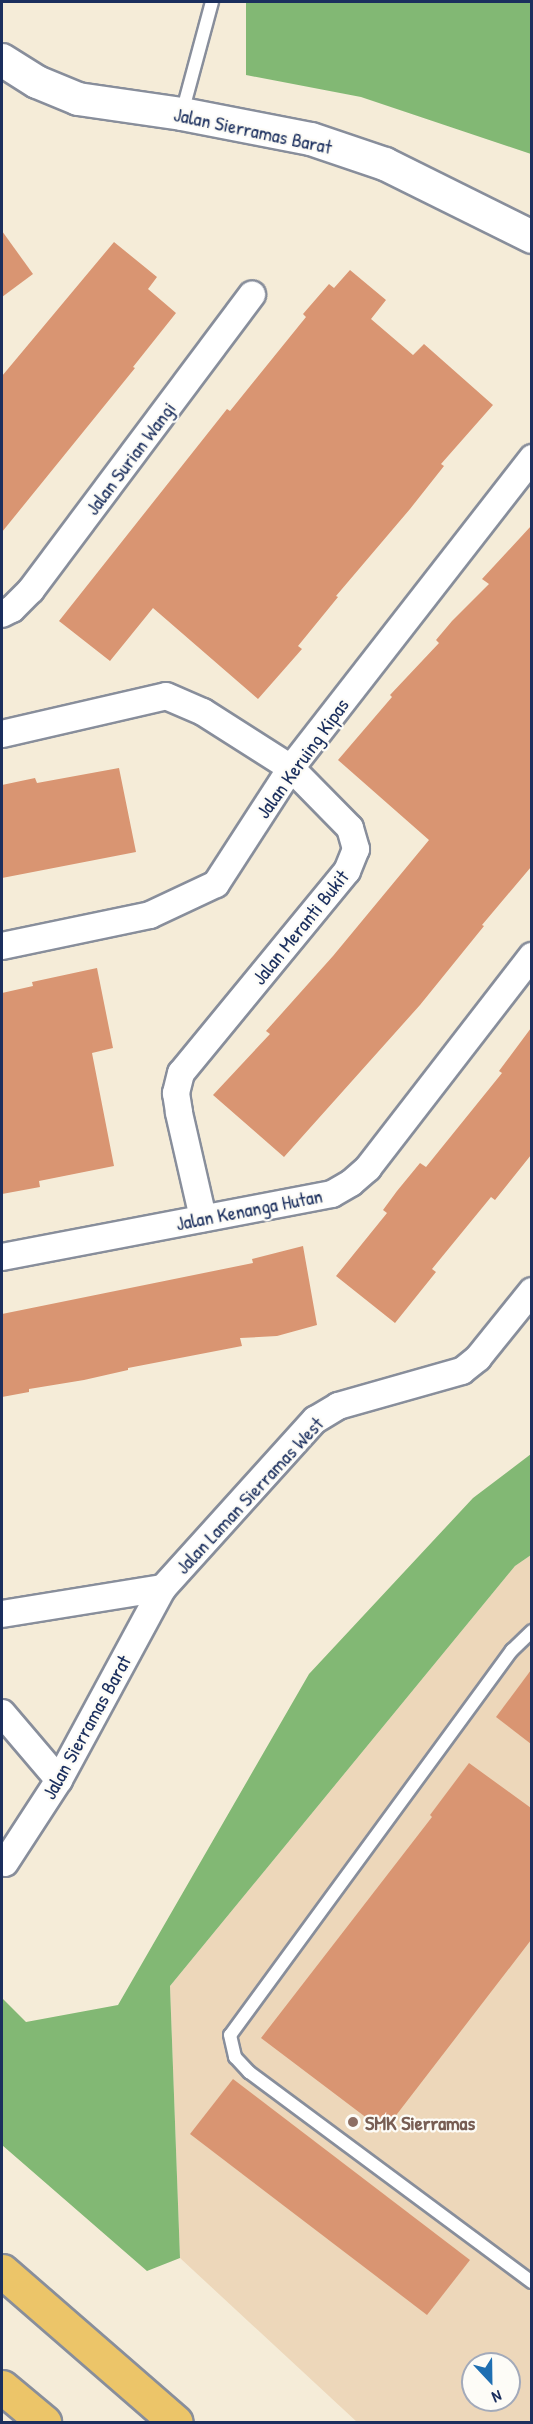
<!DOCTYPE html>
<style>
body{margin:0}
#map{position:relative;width:533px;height:2424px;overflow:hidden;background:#f5ecd8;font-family:"Patrick Hand",sans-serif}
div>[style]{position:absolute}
.built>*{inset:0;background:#edd7ba}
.forest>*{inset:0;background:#82b874}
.building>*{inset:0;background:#d99572}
.roads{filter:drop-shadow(2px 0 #888e9b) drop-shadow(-2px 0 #888e9b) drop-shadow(0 2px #888e9b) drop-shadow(0 -2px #888e9b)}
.service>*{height:12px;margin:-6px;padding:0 6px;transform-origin:6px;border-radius:6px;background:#fff}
.minor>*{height:26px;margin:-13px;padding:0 13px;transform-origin:13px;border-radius:13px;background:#fff}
.tertiary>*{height:32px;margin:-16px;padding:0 16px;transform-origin:16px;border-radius:16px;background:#fff}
.motorway>*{height:33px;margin:-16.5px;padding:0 16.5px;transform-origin:16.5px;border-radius:16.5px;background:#ecc569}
.dots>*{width:16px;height:16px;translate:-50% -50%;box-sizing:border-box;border:3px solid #fdfcf7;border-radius:50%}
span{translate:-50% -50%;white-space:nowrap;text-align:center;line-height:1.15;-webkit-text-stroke:4.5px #fdfcf7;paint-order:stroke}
.street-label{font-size:20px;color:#1b2f5e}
.education-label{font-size:20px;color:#785e54;font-weight:700}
.left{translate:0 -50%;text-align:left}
.frame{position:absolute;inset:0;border:3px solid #1b2f5e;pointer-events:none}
.north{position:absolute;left:461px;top:2352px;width:60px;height:60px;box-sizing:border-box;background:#fdfcf7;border:2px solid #a3aaba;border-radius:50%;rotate:158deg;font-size:16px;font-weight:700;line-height:24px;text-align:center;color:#1b2f5e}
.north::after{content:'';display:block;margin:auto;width:21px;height:27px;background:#1f6fb2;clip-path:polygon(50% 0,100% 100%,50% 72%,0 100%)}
</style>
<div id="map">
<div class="built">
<div style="clip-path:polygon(evenodd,531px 1555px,531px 2422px,357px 2422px,180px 2258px,170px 1986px,515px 1566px,531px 1555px,473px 2364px,509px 2364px,509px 2400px,473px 2400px,473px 2364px)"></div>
</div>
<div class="forest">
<div style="clip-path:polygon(246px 2px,531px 2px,531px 154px,361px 97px,246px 75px)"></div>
<div style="clip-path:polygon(531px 1454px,531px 1555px,515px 1566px,170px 1986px,180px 2258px,147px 2271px,2px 2145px,2px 1998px,26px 2022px,118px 2005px,309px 1674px,473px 1498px)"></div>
</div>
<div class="building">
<div style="clip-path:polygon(2px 231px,33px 274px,2px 297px)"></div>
<div style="clip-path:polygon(114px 242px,157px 277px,148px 289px,176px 313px,133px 367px,135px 368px,2px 532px,2px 376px)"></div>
<div style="clip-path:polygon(350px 270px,386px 300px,371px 319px,413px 355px,424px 344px,493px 405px,441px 464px,444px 466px,410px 509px,336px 596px,338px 597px,298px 646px,302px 649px,258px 699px,153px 608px,110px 661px,59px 621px,227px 409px,230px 411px,306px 317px,303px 314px,329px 284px,334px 288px)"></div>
<div style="clip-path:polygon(531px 526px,531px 867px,482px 925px,484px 926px,420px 1005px,284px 1157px,213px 1095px,270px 1034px,266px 1031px,333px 956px,429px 840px,338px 760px,392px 697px,390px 695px,439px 643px,436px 640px,452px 621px,489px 584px,482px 579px)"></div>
<div style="clip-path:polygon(119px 768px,136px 852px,2px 878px,2px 785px,35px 778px,37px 783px)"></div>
<div style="clip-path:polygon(97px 968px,113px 1048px,92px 1053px,114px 1166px,39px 1181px,40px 1187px,2px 1194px,2px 993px,33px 986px,32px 982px)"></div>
<div style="clip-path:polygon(531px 1028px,531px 1155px,495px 1200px,491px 1197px,432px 1269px,436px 1272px,395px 1323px,336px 1276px,387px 1213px,383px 1210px,397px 1191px,420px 1163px,426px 1167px,502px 1073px,499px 1071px)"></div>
<div style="clip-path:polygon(303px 1246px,317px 1325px,277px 1336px,240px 1338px,242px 1346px,128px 1368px,128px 1370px,84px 1380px,29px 1389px,29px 1392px,2px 1397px,2px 1314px,253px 1263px,252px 1259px)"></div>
<div style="clip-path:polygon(531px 1670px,531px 1744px,496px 1717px)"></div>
<div style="clip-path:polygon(469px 1763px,531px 1808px,531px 1940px,384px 2131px,261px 2038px,432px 1817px,430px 1815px)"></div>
<div style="clip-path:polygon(233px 2079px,470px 2260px,427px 2315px,190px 2134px)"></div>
</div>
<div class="roads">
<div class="service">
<div style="left:182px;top:113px;width:115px;rotate:-74.9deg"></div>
<div style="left:532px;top:1631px;width:28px;rotate:136deg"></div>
<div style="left:512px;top:1650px;width:477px;rotate:126.2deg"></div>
<div style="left:230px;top:2035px;width:23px;rotate:77deg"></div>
<div style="left:235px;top:2057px;width:21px;rotate:47deg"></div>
<div style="left:249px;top:2072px;width:352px;rotate:36.6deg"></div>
</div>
<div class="minor">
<div style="left:2px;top:614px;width:11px;rotate:-27deg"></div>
<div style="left:12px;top:609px;width:27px;rotate:-45deg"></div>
<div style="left:31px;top:590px;width:369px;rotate:-53.2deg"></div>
<div style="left:2px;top:734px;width:168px;rotate:-13deg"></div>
<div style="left:166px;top:696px;width:40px;rotate:23.4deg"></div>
<div style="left:203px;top:712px;width:104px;rotate:32.5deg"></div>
<div style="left:291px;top:768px;width:84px;rotate:45.5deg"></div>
<div style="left:350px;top:828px;width:22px;rotate:74deg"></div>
<div style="left:356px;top:849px;width:24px;rotate:112deg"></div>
<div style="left:347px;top:871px;width:261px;rotate:129.4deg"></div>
<div style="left:181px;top:1073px;width:21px;rotate:104deg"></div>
<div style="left:176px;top:1093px;width:20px;rotate:81deg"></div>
<div style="left:179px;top:1113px;width:108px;rotate:77.1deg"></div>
<div style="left:2px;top:946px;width:151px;rotate:-11.8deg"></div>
<div style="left:150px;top:915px;width:73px;rotate:-25.2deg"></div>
<div style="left:216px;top:884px;width:138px;rotate:-57.1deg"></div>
<div style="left:291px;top:768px;width:393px;rotate:-52.1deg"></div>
<div style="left:2px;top:1257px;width:336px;rotate:-10.8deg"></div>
<div style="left:332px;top:1194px;width:22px;rotate:-30deg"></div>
<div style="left:351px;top:1183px;width:23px;rotate:-41deg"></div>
<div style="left:368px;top:1168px;width:268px;rotate:-52.3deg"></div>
<div style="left:2px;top:1614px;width:163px;rotate:-9.2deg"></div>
<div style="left:2px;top:1713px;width:88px;rotate:49.6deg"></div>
<div style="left:5px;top:1863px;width:99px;rotate:-57deg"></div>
<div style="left:59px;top:1780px;width:218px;rotate:-61.6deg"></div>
<div style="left:163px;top:1588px;width:227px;rotate:-47.9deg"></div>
<div style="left:315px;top:1420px;width:27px;rotate:-31deg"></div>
<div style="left:338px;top:1406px;width:129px;rotate:-15.8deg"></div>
<div style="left:462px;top:1371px;width:21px;rotate:-39deg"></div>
<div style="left:478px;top:1358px;width:86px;rotate:-51.1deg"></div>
</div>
<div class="tertiary">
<div style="left:2px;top:60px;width:41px;rotate:32.2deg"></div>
<div style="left:37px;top:82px;width:44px;rotate:22.5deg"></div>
<div style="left:78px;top:99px;width:105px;rotate:8.2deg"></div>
<div style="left:182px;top:114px;width:131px;rotate:11deg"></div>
<div style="left:311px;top:139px;width:78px;rotate:18.7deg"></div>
<div style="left:385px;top:164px;width:164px;rotate:26.4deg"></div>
</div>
<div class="motorway">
<div style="left:2px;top:2271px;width:230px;rotate:41deg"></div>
<div style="left:2px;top:2387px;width:55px;rotate:39.8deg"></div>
</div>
</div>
<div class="dots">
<div style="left:353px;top:2122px;background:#8d6e63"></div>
</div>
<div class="street-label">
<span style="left:253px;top:130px;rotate:12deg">Jalan Sierramas Barat</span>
<span style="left:130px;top:458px;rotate:-53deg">Jalan Surian Wangi</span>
<span style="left:302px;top:758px;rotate:-54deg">Jalan Keruing Kipas</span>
<span style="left:300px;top:927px;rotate:-51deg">Jalan Meranti Bukit</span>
<span style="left:249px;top:1209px;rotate:-11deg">Jalan Kenanga Hutan</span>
<span style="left:249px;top:1495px;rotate:-47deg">Jalan Laman Sierramas West</span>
<span style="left:86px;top:1727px;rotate:-61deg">Jalan Sierramas Barat</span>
</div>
<div class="education-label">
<span class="left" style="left:365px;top:2122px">SMK Sierramas</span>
</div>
<div class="frame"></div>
<div class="north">N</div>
</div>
